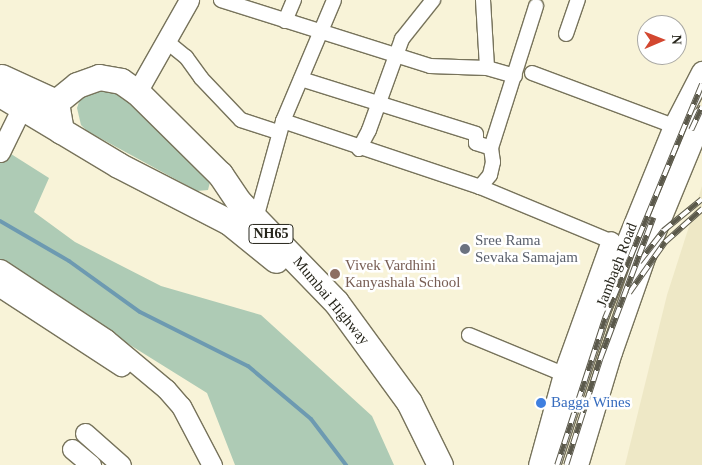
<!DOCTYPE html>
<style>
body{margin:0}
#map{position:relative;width:702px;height:465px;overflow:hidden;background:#f8f3d8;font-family:"Times New Roman",serif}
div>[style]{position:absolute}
.built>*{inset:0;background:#eee8c6}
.green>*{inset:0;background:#aecbb5}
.stream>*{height:4px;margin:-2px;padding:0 2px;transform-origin:2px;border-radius:2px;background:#6d9ab1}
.roads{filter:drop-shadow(1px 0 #77735b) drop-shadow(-1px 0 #77735b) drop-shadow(0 1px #77735b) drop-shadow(0 -1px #77735b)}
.street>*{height:14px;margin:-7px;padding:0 7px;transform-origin:7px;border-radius:7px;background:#fff}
.secondary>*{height:19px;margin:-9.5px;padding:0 9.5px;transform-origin:9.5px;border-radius:9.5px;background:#fff}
.primary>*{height:21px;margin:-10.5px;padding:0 10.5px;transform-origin:10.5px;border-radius:10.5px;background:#fff}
.highway>*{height:25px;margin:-12.5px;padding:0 12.5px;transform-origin:12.5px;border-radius:12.5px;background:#fff}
.rail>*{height:5.5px;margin-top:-2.75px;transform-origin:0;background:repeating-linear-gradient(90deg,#fff 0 11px,#5b594b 0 22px);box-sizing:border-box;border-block:1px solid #5b594b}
.dots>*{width:14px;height:14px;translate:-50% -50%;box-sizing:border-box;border:2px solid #fff;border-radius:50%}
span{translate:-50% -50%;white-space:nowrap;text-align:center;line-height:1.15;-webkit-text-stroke:5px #fff;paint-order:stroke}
.shield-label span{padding:1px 4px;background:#fff;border:1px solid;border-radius:4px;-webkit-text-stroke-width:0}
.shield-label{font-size:14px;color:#27261c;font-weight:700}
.worship-label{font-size:15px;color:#5b616d}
.left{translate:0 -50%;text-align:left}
.education-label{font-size:15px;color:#785e54}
.street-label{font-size:15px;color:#27261c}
.shop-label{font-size:15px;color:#366cbe}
.north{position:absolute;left:637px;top:15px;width:50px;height:50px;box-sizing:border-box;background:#fff;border:1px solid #a9a8a4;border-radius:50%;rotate:89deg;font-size:14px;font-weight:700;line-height:20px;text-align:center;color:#27261c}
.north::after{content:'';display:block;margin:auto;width:18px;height:22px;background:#d34730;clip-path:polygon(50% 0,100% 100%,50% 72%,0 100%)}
</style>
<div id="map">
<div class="built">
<div style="clip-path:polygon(702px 186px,702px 465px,625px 465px,667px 295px)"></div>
</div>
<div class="green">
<div style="clip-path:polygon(94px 89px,111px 91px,132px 103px,211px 178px,208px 190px,197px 191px,87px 131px,81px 125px,77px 108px,80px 99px)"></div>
<div style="clip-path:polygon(0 147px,49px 178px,34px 212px,75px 242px,161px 286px,261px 315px,372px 416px,394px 465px,235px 465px,207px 393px,0 264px)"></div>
</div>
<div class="stream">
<div style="left:0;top:221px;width:80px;rotate:30.1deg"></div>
<div style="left:69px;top:261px;width:87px;rotate:35.7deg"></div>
<div style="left:140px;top:312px;width:121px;rotate:26.6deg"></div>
<div style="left:248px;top:366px;width:82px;rotate:40.1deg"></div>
<div style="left:311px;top:419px;width:58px;rotate:52.7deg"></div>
</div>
<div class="roads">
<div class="street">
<div style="left:221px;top:0;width:219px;rotate:17.5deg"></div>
<div style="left:430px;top:66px;width:57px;rotate:2deg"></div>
<div style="left:487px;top:68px;width:29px;rotate:16deg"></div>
<div style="left:483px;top:0;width:68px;rotate:86.6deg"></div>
<div style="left:285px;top:21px;width:23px;rotate:-67deg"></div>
<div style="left:566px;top:34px;width:36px;rotate:-71deg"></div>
<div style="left:166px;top:41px;width:26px;rotate:39deg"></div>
<div style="left:186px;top:57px;width:26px;rotate:54deg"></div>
<div style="left:201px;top:78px;width:58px;rotate:46.4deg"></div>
<div style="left:241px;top:120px;width:40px;rotate:18deg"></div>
<div style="left:532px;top:73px;width:152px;rotate:20.5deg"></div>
<div style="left:301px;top:79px;width:183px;rotate:17.4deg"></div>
<div style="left:476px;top:134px;width:9px;rotate:90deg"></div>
<div style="left:476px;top:143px;width:16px;rotate:18deg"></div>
<div style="left:491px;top:148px;width:14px;rotate:82deg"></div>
<div style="left:493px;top:162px;width:13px;rotate:103deg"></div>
<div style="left:490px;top:175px;width:16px;rotate:130deg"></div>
<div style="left:283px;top:121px;width:208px;rotate:18.5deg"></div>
<div style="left:480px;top:187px;width:152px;rotate:22.5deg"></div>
<div style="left:491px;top:148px;width:149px;rotate:-72.4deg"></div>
<div style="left:359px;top:149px;width:21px;rotate:-62deg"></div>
<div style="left:369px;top:130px;width:97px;rotate:-70.1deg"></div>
<div style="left:402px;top:39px;width:50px;rotate:-51.5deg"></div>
<div style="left:255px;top:222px;width:105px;rotate:-74.5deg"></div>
<div style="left:283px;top:121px;width:131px;rotate:-67.1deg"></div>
<div style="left:469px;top:335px;width:102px;rotate:22.5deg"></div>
</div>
<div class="secondary">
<div style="left:137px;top:92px;width:106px;rotate:-60.5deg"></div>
<div style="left:0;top:152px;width:50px;rotate:-63.9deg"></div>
<div style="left:0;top:269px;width:127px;rotate:33.4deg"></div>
<div style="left:106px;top:339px;width:78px;rotate:39.8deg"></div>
<div style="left:166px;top:389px;width:23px;rotate:49deg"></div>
<div style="left:181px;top:406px;width:67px;rotate:62.3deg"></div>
<div style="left:0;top:287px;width:145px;rotate:33.1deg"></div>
<div style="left:85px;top:433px;width:48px;rotate:41.6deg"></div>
<div style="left:72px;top:449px;width:25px;rotate:40deg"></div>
<div style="left:538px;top:465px;width:94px;rotate:-74.6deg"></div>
<div style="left:563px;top:374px;width:141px;rotate:-70.2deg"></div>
</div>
<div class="primary">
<div style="left:549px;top:465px;width:162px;rotate:-72deg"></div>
<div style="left:599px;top:311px;width:200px;rotate:-67.9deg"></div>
<div style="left:674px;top:126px;width:61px;rotate:-62.6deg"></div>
<div style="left:577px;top:465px;width:118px;rotate:-73.3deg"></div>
<div style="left:611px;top:352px;width:103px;rotate:-70.7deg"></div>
<div style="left:645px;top:255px;width:149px;rotate:-67.6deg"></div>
</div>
<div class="highway">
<div style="left:1px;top:77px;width:60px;rotate:24.4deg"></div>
<div style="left:0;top:94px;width:138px;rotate:31deg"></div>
<div style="left:118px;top:165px;width:125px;rotate:27.2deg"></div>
<div style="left:229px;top:222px;width:60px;rotate:39deg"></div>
<div style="left:61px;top:131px;width:29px;rotate:-100deg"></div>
<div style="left:56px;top:102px;width:27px;rotate:-39deg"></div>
<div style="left:77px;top:85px;width:23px;rotate:-20deg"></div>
<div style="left:99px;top:77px;width:22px;rotate:10deg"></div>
<div style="left:121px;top:81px;width:19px;rotate:35deg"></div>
<div style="left:137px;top:92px;width:117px;rotate:44.7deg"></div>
<div style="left:220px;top:174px;width:34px;rotate:56deg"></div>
<div style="left:239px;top:202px;width:139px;rotate:45.9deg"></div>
<div style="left:336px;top:302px;width:124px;rotate:53.9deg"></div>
<div style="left:409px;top:402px;width:70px;rotate:63.8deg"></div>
</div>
</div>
<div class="rail">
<div style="left:691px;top:130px;width:26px;rotate:-65deg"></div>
<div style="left:639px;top:262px;width:39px;rotate:-52deg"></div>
<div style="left:663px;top:231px;width:50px;rotate:-39.4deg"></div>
<div style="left:629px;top:293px;width:62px;rotate:-54.8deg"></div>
<div style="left:665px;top:242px;width:50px;rotate:-41.7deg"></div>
<div style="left:557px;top:465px;width:155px;rotate:-71.9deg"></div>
<div style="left:605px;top:318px;width:253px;rotate:-67.5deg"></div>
<div style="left:566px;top:465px;width:111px;rotate:-72.2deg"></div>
<div style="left:600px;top:359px;width:151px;rotate:-69.4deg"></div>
</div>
<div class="dots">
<div style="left:465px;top:249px;background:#6b7280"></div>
<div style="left:335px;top:274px;background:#8d6e63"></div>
<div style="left:541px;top:403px;background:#3f7fe0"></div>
</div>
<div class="shield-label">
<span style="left:271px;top:234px">NH65</span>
</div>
<div class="worship-label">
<span class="left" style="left:475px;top:249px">Sree Rama<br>Sevaka Samajam</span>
</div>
<div class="education-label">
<span class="left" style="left:345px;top:274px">Vivek Vardhini<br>Kanyashala School</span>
</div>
<div class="street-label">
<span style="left:617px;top:265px;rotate:-69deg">Jambagh Road</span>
<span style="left:331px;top:301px;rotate:50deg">Mumbai Highway</span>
</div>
<div class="shop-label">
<span class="left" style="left:551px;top:403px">Bagga Wines</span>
</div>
<div class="north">N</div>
</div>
